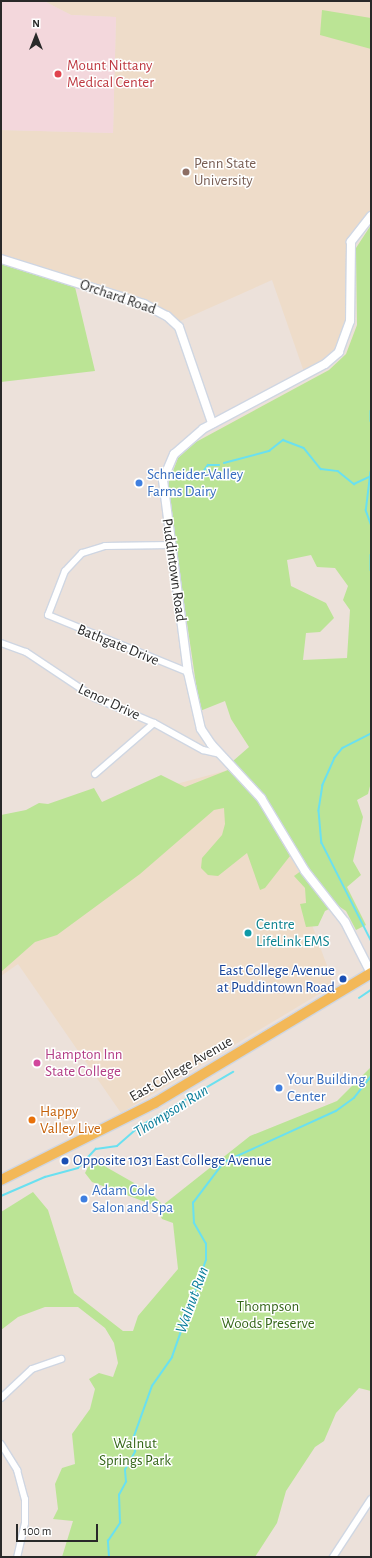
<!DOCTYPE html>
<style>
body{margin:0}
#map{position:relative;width:372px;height:1558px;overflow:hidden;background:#ece1da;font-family:"Alegreya Sans",sans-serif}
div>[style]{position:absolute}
.education>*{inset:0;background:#eedcc9}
.medical>*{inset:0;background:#f3d7dc}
.green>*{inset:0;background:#bbe495}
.stream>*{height:1.5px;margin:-0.75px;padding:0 0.75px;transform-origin:0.75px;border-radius:0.75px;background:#6ae0f0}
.roads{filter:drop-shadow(1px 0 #cfd6e2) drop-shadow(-1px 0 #cfd6e2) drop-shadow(0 1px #cfd6e2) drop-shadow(0 -1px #cfd6e2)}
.minor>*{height:6px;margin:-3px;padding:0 3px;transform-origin:3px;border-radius:3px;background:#fff}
.tertiary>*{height:8px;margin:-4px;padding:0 4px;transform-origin:4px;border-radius:4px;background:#fff}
.primary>*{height:10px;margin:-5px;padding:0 5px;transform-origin:5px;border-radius:5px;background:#f3b858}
.dots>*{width:11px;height:11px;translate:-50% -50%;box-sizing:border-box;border:2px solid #fff;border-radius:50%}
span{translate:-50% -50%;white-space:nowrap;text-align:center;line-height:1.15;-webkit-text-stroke:3px #fff;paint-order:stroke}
.health-label{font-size:15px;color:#be3a42}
.left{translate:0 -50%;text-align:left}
.education-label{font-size:15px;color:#785e54}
.street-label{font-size:15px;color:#292929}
.shop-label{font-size:15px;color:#366cbe}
.culture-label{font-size:15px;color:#0d838f}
.transit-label{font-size:15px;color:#164399}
.right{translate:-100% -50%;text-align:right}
.hotel-label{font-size:15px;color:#b23c85}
.food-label{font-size:15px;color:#c56008}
.park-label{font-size:15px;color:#346618}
.water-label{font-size:16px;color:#0b7e9b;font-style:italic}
.frame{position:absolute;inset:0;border:2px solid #292929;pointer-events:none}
.north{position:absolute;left:16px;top:16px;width:40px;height:40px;-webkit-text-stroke:3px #fff;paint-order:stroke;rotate:0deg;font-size:11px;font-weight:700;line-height:16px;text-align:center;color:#292929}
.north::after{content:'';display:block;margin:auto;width:14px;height:18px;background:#292929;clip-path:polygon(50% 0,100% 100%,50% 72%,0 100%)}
.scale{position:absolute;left:16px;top:1524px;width:82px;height:18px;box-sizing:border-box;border:2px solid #292929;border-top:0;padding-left:5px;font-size:12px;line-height:14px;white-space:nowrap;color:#292929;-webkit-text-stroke:3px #fff;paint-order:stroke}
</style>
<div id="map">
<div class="education">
<div style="clip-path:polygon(44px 1px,371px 1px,371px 211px,348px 244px,348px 320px,337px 351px,328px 358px,304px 372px,272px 280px,178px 322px,132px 296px,1px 254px,1px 130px,113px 133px,116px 17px,71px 15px)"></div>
<div style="clip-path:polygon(232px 769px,246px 783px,306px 876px,307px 911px,334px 985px,121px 1113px,18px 964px,1px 976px,1px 822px,102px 804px)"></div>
</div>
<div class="medical">
<div style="clip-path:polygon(1px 1px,44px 1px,71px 15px,116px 17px,113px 133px,1px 130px)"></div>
</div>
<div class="green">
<div style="clip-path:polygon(322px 10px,371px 18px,371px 49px,320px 35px)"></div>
<div style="clip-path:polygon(evenodd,371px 225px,371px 782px,368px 794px,357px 800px,363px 817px,353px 861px,361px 875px,347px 887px,366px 925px,356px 930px,346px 911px,337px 905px,325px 911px,318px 926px,306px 927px,300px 904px,306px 903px,305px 888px,294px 876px,305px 868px,298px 851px,270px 804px,233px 761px,249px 747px,231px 719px,225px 701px,200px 711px,167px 487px,178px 458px,196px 442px,329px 370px,346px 354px,357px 325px,356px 248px,371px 225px,311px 555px,317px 567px,335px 568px,348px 586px,343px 600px,350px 610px,347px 658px,303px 660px,306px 633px,320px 632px,334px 618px,326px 603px,291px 586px,287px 560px,311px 555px)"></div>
<div style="clip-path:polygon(1px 261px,77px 278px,75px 287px,95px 371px,1px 382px)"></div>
<div style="clip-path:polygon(228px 770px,254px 795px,290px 856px,265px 888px,260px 890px,247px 853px,218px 876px,208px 875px,201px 868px,202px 858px,222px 835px,225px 824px,224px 808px,214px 810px,140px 874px,57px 935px,35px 942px,1px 972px,1px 815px,26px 810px,39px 803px,48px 804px,94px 788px,102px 802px,161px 775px,185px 787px)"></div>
<div style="clip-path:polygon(371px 1067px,371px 1391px,359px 1388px,336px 1413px,324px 1441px,315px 1447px,286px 1491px,277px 1523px,255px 1557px,62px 1557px,73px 1521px,53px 1519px,58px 1509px,55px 1484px,62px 1468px,75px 1464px,72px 1434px,90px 1409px,95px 1389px,89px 1379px,99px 1373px,113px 1377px,118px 1363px,114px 1343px,105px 1328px,78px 1307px,45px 1307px,18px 1317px,1px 1330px,1px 1212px,33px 1192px,48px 1210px,74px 1293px,123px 1331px,133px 1331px,138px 1316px,178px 1269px,173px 1223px,162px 1219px,156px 1206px,92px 1182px,85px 1173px,88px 1167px,99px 1163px,150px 1192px,163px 1205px,250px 1136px,337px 1101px)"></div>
</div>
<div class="stream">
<div style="left:371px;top:411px;width:10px;rotate:90deg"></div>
<div style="left:224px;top:463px;width:47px;rotate:-14.9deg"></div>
<div style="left:269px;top:451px;width:18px;rotate:-38deg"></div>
<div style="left:283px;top:440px;width:22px;rotate:21deg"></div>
<div style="left:304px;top:448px;width:27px;rotate:51deg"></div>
<div style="left:321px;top:469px;width:17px;rotate:7deg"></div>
<div style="left:338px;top:471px;width:21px;rotate:39deg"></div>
<div style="left:354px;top:484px;width:17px;rotate:-25deg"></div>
<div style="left:371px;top:472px;width:38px;rotate:97deg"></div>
<div style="left:366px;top:510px;width:15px;rotate:70deg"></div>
<div style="left:168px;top:475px;width:25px;rotate:7deg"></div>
<div style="left:193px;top:478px;width:9px;rotate:-21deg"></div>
<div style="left:201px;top:475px;width:12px;rotate:-55deg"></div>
<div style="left:208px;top:465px;width:11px"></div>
<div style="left:371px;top:555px;width:15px;rotate:90deg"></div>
<div style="left:371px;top:734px;width:31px;rotate:153deg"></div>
<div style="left:343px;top:748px;width:13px;rotate:129deg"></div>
<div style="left:335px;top:758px;width:30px;rotate:114deg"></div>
<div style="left:323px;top:785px;width:26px;rotate:99deg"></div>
<div style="left:319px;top:811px;width:32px;rotate:85deg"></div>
<div style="left:322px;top:843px;width:109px;rotate:63.2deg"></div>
<div style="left:359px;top:998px;width:14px;rotate:-34deg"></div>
<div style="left:1px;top:1196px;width:48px;rotate:-23.4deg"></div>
<div style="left:45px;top:1177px;width:34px;rotate:-15deg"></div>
<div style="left:78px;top:1168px;width:26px;rotate:-47deg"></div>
<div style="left:96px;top:1149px;width:21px;rotate:-8deg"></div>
<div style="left:117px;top:1146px;width:29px;rotate:-41deg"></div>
<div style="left:139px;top:1127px;width:109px;rotate:-30.3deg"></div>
<div style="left:109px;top:1557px;width:16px;rotate:-94deg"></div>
<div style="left:108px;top:1541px;width:22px;rotate:-56deg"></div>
<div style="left:120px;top:1523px;width:28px;rotate:-92deg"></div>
<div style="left:119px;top:1495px;width:15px;rotate:-62deg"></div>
<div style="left:126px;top:1482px;width:12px;rotate:-95deg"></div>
<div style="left:125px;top:1470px;width:21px;rotate:-61deg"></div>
<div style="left:135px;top:1452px;width:13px;rotate:-99deg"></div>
<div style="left:133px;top:1439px;width:56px;rotate:-70.3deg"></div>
<div style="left:152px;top:1386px;width:35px;rotate:-55deg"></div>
<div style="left:172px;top:1357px;width:103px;rotate:-70.7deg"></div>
<div style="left:206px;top:1260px;width:16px;rotate:-90deg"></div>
<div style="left:206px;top:1244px;width:24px;rotate:-120deg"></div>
<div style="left:194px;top:1223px;width:20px;rotate:-93deg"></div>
<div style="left:193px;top:1203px;width:51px;rotate:-52.9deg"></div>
<div style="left:224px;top:1162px;width:123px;rotate:-24.5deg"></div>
<div style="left:336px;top:1111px;width:22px;rotate:-36deg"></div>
<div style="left:354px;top:1098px;width:28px;rotate:-52deg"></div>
</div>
<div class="roads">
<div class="minor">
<div style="left:170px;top:545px;width:65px;rotate:179.1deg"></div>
<div style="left:105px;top:546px;width:24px;rotate:163deg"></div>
<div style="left:82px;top:553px;width:25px;rotate:133deg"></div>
<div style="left:65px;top:571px;width:47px;rotate:111.1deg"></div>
<div style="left:48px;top:615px;width:151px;rotate:22.2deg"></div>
<div style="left:1px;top:643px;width:27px;rotate:20deg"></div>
<div style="left:26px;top:652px;width:83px;rotate:33.7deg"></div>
<div style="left:95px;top:698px;width:64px;rotate:23deg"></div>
<div style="left:154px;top:723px;width:56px;rotate:28.9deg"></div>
<div style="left:203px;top:750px;width:18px;rotate:13deg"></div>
<div style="left:95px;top:774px;width:78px;rotate:-40.8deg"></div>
<div style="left:1px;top:1398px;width:42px;rotate:-43.1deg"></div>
<div style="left:32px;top:1369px;width:31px;rotate:-19deg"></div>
<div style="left:1px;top:1444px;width:31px;rotate:58deg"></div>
<div style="left:17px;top:1470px;width:30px;rotate:75deg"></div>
<div style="left:25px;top:1499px;width:24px;rotate:90deg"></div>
<div style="left:25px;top:1523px;width:35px;rotate:103deg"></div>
<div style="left:333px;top:1557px;width:69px;rotate:-56.8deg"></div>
</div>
<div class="tertiary">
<div style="left:371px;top:216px;width:33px;rotate:128deg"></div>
<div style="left:351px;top:242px;width:79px;rotate:90.7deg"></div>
<div style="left:350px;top:321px;width:33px;rotate:110deg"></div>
<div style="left:339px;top:352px;width:18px;rotate:139deg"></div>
<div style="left:325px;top:364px;width:138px;rotate:152deg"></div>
<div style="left:203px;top:429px;width:38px;rotate:139deg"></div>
<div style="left:174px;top:454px;width:28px;rotate:113deg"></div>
<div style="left:163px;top:480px;width:194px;rotate:82.6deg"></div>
<div style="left:188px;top:672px;width:58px;rotate:77.2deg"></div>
<div style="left:201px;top:729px;width:18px;rotate:56deg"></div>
<div style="left:211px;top:744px;width:74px;rotate:47.2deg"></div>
<div style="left:261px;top:798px;width:85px;rotate:58.9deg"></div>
<div style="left:305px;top:871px;width:65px;rotate:51.9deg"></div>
<div style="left:345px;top:922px;width:57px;rotate:63deg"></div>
<div style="left:1px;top:259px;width:150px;rotate:17.5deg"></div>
<div style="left:144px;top:304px;width:26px;rotate:28deg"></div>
<div style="left:167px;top:316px;width:16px;rotate:43deg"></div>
<div style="left:179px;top:327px;width:102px;rotate:71deg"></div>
</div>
<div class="primary">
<div style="left:1px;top:1180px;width:172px;rotate:-26.6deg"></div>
<div style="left:155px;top:1103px;width:252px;rotate:-31deg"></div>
</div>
</div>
<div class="dots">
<div style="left:58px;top:74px;background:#e0444e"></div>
<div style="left:186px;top:172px;background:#8d6e63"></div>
<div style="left:139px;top:483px;background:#3f7fe0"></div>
<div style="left:248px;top:933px;background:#0f9aa8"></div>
<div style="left:343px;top:979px;background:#1a4fb4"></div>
<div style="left:37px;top:1063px;background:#d1479c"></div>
<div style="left:279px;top:1088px;background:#3f7fe0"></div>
<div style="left:32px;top:1120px;background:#e8710a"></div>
<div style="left:65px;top:1161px;background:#1a4fb4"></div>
<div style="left:84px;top:1199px;background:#3f7fe0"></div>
</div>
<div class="health-label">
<span class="left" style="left:67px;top:74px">Mount Nittany<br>Medical Center</span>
</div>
<div class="education-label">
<span class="left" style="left:194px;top:172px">Penn State<br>University</span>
</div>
<div class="street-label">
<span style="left:118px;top:297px;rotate:19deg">Orchard Road</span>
<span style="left:174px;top:570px;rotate:82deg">Puddintown Road</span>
<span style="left:118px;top:645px;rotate:22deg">Bathgate Drive</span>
<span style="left:109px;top:702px;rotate:25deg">Lenor Drive</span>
<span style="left:181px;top:1069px;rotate:-30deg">East College Avenue</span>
</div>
<div class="shop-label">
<span class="left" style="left:147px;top:483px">Schneider-Valley<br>Farms Dairy</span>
<span class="left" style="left:287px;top:1088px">Your Building<br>Center</span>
<span class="left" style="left:92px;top:1199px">Adam Cole<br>Salon and Spa</span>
</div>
<div class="culture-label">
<span class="left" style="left:256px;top:933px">Centre<br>LifeLink EMS</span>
</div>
<div class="transit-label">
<span class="right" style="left:335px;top:979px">East College Avenue<br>at Puddintown Road</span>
<span class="left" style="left:73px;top:1161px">Opposite 1031 East College Avenue</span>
</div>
<div class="hotel-label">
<span class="left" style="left:45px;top:1063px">Hampton Inn<br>State College</span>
</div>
<div class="food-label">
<span class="left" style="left:40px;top:1120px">Happy<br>Valley Live</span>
</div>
<div class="park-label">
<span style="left:268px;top:1315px">Thompson<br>Woods Preserve</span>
<span style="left:135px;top:1452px">Walnut<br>Springs Park</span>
</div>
<div class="water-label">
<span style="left:171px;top:1111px;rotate:-32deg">Thompson Run</span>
<span style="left:192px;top:1300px;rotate:-70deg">Walnut Run</span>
</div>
<div class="frame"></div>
<div class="north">N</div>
<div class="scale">100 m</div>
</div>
